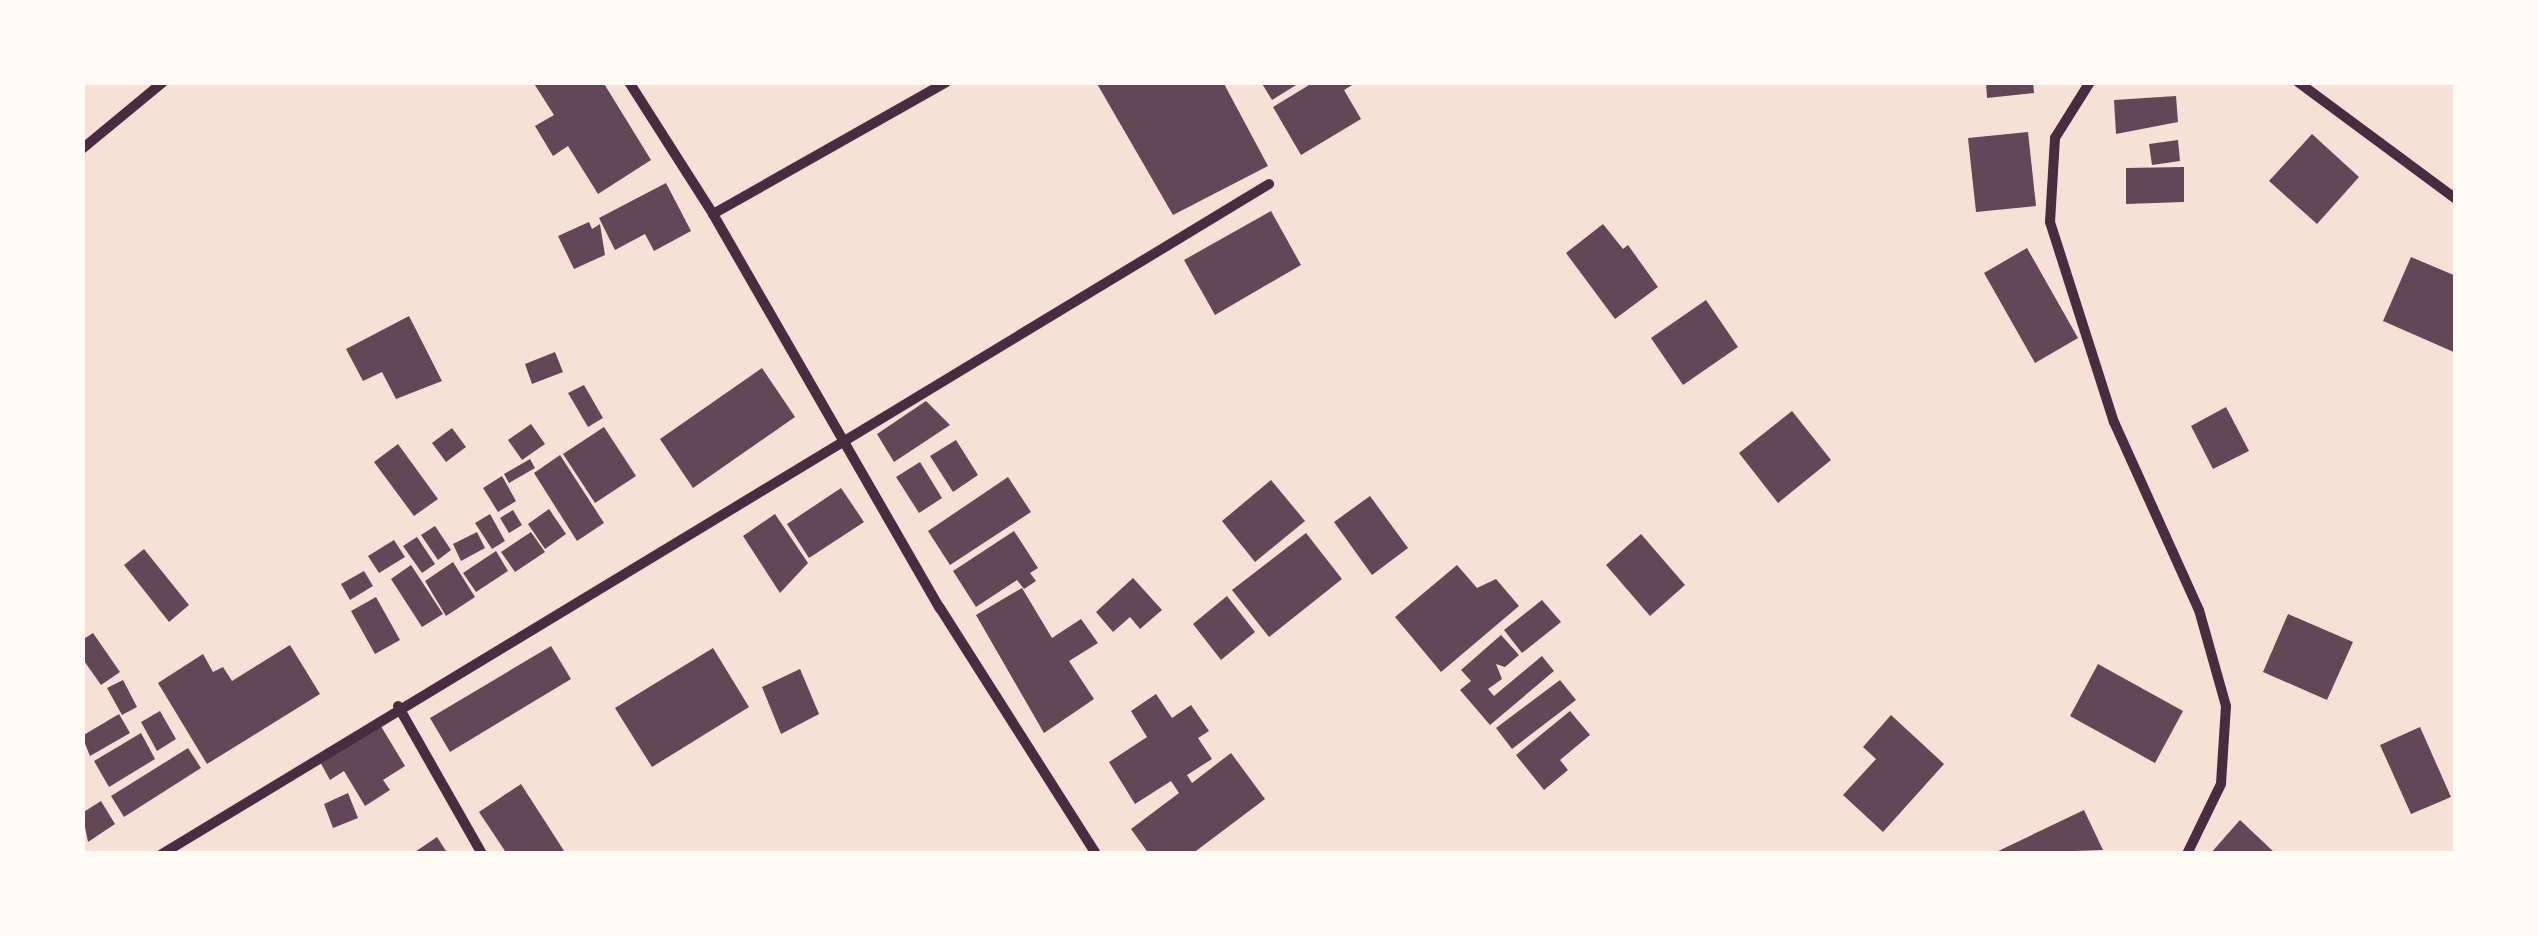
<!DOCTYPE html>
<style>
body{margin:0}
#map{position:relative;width:2538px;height:936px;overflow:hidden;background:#f7e1d7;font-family:"Asap Condensed",sans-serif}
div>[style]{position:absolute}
.building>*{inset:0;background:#644757}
.minor>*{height:10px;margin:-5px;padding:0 5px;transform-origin:5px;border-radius:5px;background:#4a2c40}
span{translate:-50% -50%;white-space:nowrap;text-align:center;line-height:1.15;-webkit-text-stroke:10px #fffaf5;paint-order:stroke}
.frame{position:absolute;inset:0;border:85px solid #fffaf5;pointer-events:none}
</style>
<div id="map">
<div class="building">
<div style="clip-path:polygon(533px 82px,603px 82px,651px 160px,598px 194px,568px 146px,553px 156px,535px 126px,554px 115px)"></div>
<div style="clip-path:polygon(1096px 82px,1223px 82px,1268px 166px,1173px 215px)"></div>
<div style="clip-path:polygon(1261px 82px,1301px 82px,1272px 100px)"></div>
<div style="clip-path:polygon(1314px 82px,1357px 82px,1344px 90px,1361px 119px,1301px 155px,1273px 107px)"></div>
<div style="clip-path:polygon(1986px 82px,2033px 82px,2034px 93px,1987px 98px)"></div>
<div style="clip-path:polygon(2176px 96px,2178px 122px,2116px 134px,2114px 100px)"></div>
<div style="clip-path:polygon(2028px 132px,2036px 206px,1976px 212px,1968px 138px)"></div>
<div style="clip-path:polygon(2312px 134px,2359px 177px,2317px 224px,2269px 181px)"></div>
<div style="clip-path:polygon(2178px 140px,2180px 161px,2152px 165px,2149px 144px)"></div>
<div style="clip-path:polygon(2184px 167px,2184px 202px,2126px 204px,2126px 168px)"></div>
<div style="clip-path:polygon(666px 183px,691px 231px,654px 251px,645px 234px,615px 250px,599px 218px)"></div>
<div style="clip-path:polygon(1271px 211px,1301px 265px,1215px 315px,1184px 260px)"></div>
<div style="clip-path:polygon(589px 222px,592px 229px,600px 224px,605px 255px,574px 269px,558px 236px)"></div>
<div style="clip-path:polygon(1603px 224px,1623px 249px,1628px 245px,1658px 287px,1615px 319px,1566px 253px)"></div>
<div style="clip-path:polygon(2027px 248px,2078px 338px,2035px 363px,1984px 273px)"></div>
<div style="clip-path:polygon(2411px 257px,2456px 276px,2456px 353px,2383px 321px)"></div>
<div style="clip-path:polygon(1706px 300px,1738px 347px,1683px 385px,1651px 338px)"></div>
<div style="clip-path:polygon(409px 316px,442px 381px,396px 399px,382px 372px,363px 381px,346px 349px)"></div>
<div style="clip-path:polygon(555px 352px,563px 372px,532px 384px,525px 364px)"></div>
<div style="clip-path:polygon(762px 368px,795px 417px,693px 488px,660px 439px)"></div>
<div style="clip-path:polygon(584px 385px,603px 418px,588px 427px,568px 393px)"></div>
<div style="clip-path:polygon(926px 401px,950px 425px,894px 462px,877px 434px)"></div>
<div style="clip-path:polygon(2226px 407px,2249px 451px,2213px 469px,2191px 426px)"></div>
<div style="clip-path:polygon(1792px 411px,1831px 460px,1778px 503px,1739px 453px)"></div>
<div style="clip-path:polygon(531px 424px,545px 444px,522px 460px,508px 440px)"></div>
<div style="clip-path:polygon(604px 427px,636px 476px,595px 503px,563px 454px)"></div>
<div style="clip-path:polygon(452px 428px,466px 447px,446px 462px,432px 443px)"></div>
<div style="clip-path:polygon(956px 440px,978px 475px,953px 492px,930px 456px)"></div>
<div style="clip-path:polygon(398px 444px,438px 499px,414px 516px,374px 462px)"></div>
<div style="clip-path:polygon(560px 455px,604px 523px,577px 541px,534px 473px)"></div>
<div style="clip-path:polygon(530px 459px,535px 468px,509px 483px,504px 474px)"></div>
<div style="clip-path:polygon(920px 462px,942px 498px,919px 513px,896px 477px)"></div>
<div style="clip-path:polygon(502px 476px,516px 501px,498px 512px,483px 488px)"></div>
<div style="clip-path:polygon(1008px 477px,1031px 512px,950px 565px,928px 531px)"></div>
<div style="clip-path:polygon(1271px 480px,1305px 521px,1255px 562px,1222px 521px)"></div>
<div style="clip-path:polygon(841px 488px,864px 522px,809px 558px,787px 524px)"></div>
<div style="clip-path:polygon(1370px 496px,1408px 548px,1372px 575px,1334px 522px)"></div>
<div style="clip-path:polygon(549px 509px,566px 534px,545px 549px,528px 524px)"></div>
<div style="clip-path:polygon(513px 510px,522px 525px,509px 533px,500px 518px)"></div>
<div style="clip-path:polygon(490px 514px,505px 541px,492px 549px,475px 523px)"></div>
<div style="clip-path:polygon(775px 514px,808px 563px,780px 593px,743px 536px)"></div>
<div style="clip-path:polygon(435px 526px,451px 550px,438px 560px,421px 535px)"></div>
<div style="clip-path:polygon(1014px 531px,1038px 568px,1030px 573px,1036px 581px,1024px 589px,1017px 580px,976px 607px,953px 571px)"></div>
<div style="clip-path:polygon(477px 532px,485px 548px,461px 561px,453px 544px)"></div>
<div style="clip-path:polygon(531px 532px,545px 552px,515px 572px,501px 552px)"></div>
<div style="clip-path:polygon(1306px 533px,1342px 579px,1269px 637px,1232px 590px)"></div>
<div style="clip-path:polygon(1641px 534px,1685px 585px,1650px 616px,1606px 565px)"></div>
<div style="clip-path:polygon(417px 537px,435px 564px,422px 573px,403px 546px)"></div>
<div style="clip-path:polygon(394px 540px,405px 557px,379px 573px,368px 556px)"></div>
<div style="clip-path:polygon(144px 549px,189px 605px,169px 622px,124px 565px)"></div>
<div style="clip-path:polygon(496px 551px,508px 571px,476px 592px,463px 573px)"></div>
<div style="clip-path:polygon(453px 562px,475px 597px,446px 616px,425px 581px)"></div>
<div style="clip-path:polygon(411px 565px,443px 614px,422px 627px,391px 579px)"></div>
<div style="clip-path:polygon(1457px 565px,1477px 588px,1496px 579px,1519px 606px,1441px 672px,1395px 617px)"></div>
<div style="clip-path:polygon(364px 571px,373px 586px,350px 600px,341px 584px)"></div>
<div style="clip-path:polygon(1133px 578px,1162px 610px,1140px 629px,1130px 617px,1113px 632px,1096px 612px)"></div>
<div style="clip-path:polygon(1022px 588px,1052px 638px,1081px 619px,1098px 643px,1069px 661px,1094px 699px,1044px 733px,976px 615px)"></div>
<div style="clip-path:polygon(1227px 596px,1255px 632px,1221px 660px,1193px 624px)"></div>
<div style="clip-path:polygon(376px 597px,400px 640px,375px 654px,351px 611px)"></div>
<div style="clip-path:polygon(1542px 600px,1561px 622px,1522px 653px,1504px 630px)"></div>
<div style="clip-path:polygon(2288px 614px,2353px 642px,2327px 700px,2263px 672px)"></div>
<div style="clip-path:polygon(93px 633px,120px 672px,101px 685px,82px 658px,82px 640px)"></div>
<div style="clip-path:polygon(1501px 635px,1519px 655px,1505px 667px,1496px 664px,1502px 679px,1488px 689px,1494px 696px,1542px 656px,1554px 671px,1490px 725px,1460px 690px,1471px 681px,1461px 670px)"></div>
<div style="clip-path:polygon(290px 645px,320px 694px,207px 764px,158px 683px,203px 654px,213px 672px,223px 667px,232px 681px)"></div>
<div style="clip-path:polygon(551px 646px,571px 679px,450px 752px,430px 718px)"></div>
<div style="clip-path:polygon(713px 648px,749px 707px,652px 767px,615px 708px)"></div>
<div style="clip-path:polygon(2098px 664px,2183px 711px,2155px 763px,2070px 716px)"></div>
<div style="clip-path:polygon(800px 669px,819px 714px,781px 734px,762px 687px)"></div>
<div style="clip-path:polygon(123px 680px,137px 707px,122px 715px,107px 688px)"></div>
<div style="clip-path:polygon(1560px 680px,1576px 700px,1512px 749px,1496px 728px)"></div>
<div style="clip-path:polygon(1156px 694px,1172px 718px,1191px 705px,1209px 731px,1198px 738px,1212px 759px,1187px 775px,1192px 783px,1231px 753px,1265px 799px,1192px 854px,1149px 854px,1131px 829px,1179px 793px,1171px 781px,1135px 804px,1109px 762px,1147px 737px,1131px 711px)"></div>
<div style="clip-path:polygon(160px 711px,176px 739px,157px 751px,141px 722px)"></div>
<div style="clip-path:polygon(1570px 711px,1590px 735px,1560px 760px,1568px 770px,1544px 790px,1516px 755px)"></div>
<div style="clip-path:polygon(119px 714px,130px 733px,90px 756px,82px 736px)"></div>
<div style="clip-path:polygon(1891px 715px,1944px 764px,1883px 832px,1843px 795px,1876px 759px,1863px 747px)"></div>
<div style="clip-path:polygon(379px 723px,405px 766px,383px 780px,390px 790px,365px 806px,344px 771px,330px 780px,319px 760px)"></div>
<div style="clip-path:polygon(2420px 727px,2451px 797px,2411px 814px,2380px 745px)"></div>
<div style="clip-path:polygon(141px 733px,155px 759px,109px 787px,94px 761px)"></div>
<div style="clip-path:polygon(188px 748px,201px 768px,124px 817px,111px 796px)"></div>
<div style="clip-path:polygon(521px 784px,566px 854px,507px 854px,479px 812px)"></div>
<div style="clip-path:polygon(348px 793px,358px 818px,333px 828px,324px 804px)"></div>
<div style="clip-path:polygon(101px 801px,115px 824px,88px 842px,82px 813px)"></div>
<div style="clip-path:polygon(2084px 810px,2103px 850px,1992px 854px)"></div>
<div style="clip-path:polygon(2240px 820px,2276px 854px,2210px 854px)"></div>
<div style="clip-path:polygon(437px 837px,448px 854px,412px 854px)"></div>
</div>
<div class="minor">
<div style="left:629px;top:82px;width:156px;rotate:57.5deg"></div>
<div style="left:713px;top:214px;width:455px;rotate:60.1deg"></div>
<div style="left:940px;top:608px;width:291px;rotate:57.6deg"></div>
<div style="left:2090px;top:82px;width:66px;rotate:122deg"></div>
<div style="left:2055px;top:138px;width:84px;rotate:93.4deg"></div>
<div style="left:2050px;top:222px;width:210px;rotate:72.3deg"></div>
<div style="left:2114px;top:422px;width:206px;rotate:65.7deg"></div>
<div style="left:2199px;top:610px;width:100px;rotate:74.3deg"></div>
<div style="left:2226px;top:706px;width:78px;rotate:93.7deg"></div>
<div style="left:2221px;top:784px;width:78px;rotate:115.9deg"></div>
<div style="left:2298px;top:82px;width:197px;rotate:36.5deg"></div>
<div style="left:82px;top:149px;width:105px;rotate:-39.6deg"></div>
<div style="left:713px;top:214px;width:268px;rotate:-29.5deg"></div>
<div style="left:398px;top:706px;width:170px;rotate:60.4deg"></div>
<div style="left:162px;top:854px;width:1294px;rotate:-31.18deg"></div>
</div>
<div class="frame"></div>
</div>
